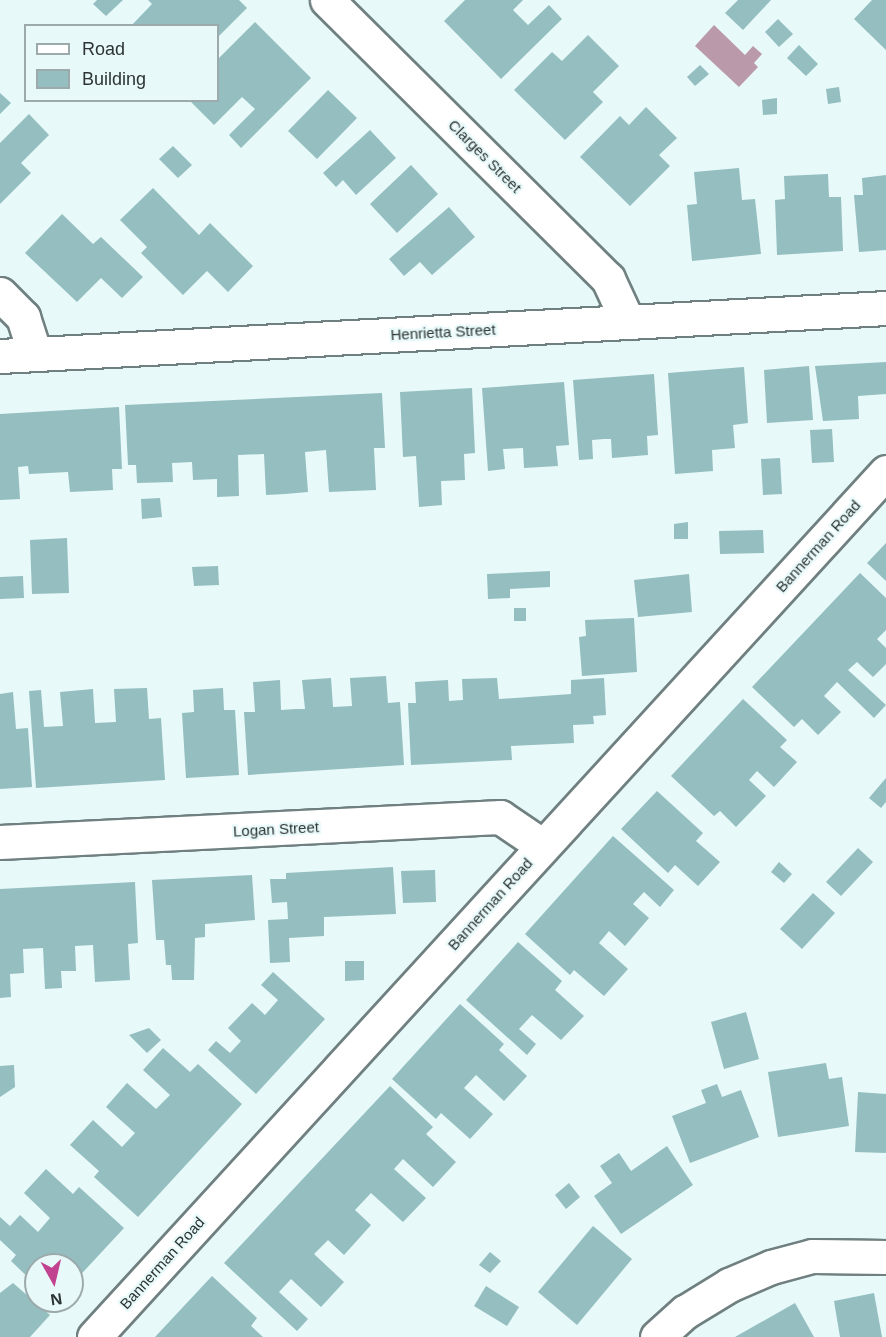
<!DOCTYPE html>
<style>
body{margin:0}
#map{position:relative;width:886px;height:1337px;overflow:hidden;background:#e8f9fa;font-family:Arial,sans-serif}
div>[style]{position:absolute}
.water>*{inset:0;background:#ba99aa}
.building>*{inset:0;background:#94bebf}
.roads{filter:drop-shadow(2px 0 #708080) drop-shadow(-2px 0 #708080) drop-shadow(0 2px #708080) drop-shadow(0 -2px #708080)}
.minor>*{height:33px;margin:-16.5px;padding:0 16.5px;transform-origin:16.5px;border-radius:16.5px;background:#fff}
span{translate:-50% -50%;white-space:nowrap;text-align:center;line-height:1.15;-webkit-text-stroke:4.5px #e8f9fa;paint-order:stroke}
.street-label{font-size:15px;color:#2d3434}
.legend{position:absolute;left:24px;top:24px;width:195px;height:78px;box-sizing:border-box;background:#e8f9fa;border:2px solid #9daaab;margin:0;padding:8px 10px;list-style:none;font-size:18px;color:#2d3434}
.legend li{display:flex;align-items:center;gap:12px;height:30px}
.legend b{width:30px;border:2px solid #9daaab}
.north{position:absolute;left:24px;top:1253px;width:60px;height:60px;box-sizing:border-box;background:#e8f9fa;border:2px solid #9daaab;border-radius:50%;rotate:172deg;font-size:16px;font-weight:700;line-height:24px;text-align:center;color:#2d3434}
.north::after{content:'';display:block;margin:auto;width:21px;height:27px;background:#c14390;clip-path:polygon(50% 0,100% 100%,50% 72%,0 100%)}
</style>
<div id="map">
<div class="water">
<div style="clip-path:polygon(714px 25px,745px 55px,753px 46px,762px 54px,754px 63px,758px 67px,739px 87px,695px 46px)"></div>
</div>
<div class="building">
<div style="clip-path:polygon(97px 0,123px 0,106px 16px,93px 4px)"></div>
<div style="clip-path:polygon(148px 0,239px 0,247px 8px,218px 37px,218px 26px,131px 26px,152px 4px)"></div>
<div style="clip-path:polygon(465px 0,523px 0,513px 10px,528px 25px,549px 5px,562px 19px,501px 79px,444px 21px)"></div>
<div style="clip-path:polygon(738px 0,771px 0,743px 30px,725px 13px)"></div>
<div style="clip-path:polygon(872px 0,886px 0,886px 50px,854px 19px)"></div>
<div style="clip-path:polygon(778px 19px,793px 34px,779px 47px,765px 32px)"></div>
<div style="clip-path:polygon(255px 22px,311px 78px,241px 148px,229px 135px,255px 109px,242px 97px,214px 125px,189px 100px,218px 100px,218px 59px)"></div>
<div style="clip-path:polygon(588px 35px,619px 66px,593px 92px,603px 102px,565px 140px,514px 90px,552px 52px,562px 61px)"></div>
<div style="clip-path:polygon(799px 45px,818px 64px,806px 76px,787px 58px)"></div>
<div style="clip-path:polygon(700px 65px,709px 74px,695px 86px,687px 77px)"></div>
<div style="clip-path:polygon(839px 87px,841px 102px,828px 104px,826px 89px)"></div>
<div style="clip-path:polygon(328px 90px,357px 118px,317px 159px,288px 131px)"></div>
<div style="clip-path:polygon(0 93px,11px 103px,0 114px)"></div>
<div style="clip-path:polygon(777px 98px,777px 114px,763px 115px,762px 100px)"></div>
<div style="clip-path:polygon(646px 107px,677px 138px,659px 155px,670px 166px,630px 206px,580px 157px,620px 116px,629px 125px)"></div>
<div style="clip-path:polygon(29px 114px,49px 135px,21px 163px,31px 173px,0 204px,0 143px)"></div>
<div style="clip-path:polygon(370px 130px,396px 158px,356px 195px,343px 180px,336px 187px,323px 173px)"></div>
<div style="clip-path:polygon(173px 146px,192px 165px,178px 178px,159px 159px)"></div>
<div style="clip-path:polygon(411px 165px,438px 194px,397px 233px,370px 204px)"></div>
<div style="clip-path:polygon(739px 168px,742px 200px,755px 199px,761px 254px,692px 261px,687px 205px,697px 204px,694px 172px)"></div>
<div style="clip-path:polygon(828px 174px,829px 197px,841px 197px,843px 251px,777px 255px,775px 200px,785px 199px,784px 176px)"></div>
<div style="clip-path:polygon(886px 175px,886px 250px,859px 252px,854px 195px,863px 195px,862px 178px)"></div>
<div style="clip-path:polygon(153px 188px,199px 235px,210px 223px,253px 266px,228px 292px,207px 271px,183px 295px,141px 253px,147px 247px,120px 220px)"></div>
<div style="clip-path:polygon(449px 207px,475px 237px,432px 275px,420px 262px,404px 276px,389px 259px)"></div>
<div style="clip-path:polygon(62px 214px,93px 244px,101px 237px,143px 277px,122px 298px,101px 278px,77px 302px,25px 253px)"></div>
<div style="clip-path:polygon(886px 362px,886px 394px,858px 396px,859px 419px,823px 421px,815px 366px)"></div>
<div style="clip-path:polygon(809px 366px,813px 420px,767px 423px,764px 370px)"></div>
<div style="clip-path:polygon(744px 367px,748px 423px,733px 425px,735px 448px,712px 450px,713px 471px,675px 474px,668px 373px)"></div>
<div style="clip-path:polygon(654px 374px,658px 435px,647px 436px,648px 455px,612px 458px,611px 439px,604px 439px,592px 440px,593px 459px,579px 460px,573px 380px)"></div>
<div style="clip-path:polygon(564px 382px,569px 445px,556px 446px,558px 466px,524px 468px,523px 448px,503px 449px,505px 469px,488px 471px,482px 388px)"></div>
<div style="clip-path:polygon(472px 388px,475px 453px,464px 454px,465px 480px,441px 481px,442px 505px,419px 507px,416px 456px,403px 457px,400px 392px)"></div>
<div style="clip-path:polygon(382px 393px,385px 448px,374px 448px,376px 490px,329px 492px,326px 450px,305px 452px,308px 492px,285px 494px,266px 495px,264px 454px,238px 455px,239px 496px,217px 497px,217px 479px,193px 480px,192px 462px,172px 463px,173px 482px,137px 483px,136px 465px,128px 465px,125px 405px)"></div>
<div style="clip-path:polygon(119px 407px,122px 469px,112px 469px,113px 490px,70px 492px,68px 472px,29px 474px,28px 466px,18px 467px,20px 499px,0 500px,0 414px)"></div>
<div style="clip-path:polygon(832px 429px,834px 462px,812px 463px,810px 430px)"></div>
<div style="clip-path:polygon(780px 458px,782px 494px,763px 495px,761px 459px)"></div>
<div style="clip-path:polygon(160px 498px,162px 517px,142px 519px,141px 499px)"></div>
<div style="clip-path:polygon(688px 522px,688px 539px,674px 539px,674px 524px)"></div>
<div style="clip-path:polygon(763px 530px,764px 553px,720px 554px,719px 531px)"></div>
<div style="clip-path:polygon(67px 538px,69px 593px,32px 594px,30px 540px)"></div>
<div style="clip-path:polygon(886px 543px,886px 581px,867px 563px)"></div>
<div style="clip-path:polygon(218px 566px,219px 585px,194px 586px,192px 567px)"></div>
<div style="clip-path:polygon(550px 571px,550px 587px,510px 589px,510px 598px,488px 599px,487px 574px)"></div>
<div style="clip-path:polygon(860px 573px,886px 598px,886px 630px,877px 639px,886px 648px,886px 664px,873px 677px,857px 662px,848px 670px,886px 705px,874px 718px,837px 682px,824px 696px,841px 712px,818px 735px,802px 719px,794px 727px,752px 687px)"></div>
<div style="clip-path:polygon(689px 574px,692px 612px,638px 617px,634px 580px)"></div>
<div style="clip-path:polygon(23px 576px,24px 598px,0 599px,0 577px)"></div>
<div style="clip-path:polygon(514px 608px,526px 608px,526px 621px,514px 621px)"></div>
<div style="clip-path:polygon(634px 618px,637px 672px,582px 676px,579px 637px,586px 636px,585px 620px)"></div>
<div style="clip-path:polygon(386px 676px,388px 703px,400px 702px,404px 765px,248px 775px,244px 712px,255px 712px,253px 682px,280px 680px,281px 710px,296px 709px,305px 709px,302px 680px,331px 678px,333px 707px,352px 706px,350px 678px)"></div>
<div style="clip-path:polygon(497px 678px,499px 699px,571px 694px,571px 680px,604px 678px,606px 715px,593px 716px,594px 724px,573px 725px,574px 743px,511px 746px,512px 760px,411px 765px,408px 703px,416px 703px,415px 682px,448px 680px,449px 701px,463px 700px,462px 679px)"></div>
<div style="clip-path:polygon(147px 688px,149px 719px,161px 718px,165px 780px,36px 788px,29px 691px,41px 690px,44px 727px,63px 726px,60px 692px,93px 689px,95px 723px,116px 722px,114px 689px)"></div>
<div style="clip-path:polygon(223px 688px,224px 710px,235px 710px,239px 775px,186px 778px,182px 713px,194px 712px,193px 690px)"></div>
<div style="clip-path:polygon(13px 692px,16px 729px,28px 728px,32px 787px,0 789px,0 694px)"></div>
<div style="clip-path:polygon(743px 699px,787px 740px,780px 747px,797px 762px,774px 787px,757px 771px,749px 780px,766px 796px,736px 827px,720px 811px,714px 816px,671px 776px)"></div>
<div style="clip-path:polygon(886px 778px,886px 802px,881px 808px,869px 798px)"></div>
<div style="clip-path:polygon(657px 791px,703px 833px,696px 841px,720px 862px,698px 886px,675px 865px,668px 873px,621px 829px)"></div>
<div style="clip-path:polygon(613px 836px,674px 890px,660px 907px,644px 892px,633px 904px,649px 918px,625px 946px,609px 931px,599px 943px,628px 969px,604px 996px,574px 970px,570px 975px,525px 934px)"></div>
<div style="clip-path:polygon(858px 848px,873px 862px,841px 896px,826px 882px)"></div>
<div style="clip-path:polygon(779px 862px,792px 874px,784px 883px,771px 872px)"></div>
<div style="clip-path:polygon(393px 867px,396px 914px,324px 917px,324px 936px,289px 938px,290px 962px,270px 963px,268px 920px,288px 919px,287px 902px,272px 903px,270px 879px,286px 879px,286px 873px)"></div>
<div style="clip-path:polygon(435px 870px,436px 902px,403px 903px,401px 871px)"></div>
<div style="clip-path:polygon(252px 875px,255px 920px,205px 924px,205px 937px,195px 938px,194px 980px,172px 980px,171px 965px,166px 965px,164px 940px,156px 940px,152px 880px)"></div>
<div style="clip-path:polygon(135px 882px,138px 943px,128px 944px,130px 980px,95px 982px,93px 945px,75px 946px,76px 971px,61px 971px,62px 988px,45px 989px,43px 948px,23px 949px,24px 973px,10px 974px,11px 997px,0 998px,0 889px)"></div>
<div style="clip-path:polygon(813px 893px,835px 913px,802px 949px,780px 929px)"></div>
<div style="clip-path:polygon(518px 942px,562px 981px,555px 990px,584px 1016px,561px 1040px,532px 1015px,519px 1029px,536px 1044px,527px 1055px,466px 1000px)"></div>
<div style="clip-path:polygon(345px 961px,364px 961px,364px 980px,345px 981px)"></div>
<div style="clip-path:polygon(273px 972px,325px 1019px,256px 1094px,208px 1050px,216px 1041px,230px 1053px,241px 1041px,228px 1028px,252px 1003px,265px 1015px,278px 1000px,261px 985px)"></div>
<div style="clip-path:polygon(460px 1004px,504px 1044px,499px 1050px,527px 1076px,504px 1101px,476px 1075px,464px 1088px,493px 1114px,470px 1139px,441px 1113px,436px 1119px,392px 1079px)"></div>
<div style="clip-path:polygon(746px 1012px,759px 1059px,724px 1069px,711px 1022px)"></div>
<div style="clip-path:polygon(149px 1028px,161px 1040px,147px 1053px,129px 1035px)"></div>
<div style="clip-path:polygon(163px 1048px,190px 1072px,198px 1064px,242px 1104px,138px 1217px,94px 1177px,99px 1171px,70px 1145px,93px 1120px,122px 1147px,135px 1133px,106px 1107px,127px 1083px,156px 1109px,170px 1095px,143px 1070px)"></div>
<div style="clip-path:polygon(826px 1063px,829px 1079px,842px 1077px,849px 1126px,778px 1137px,768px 1072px)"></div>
<div style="clip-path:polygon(14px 1065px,15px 1087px,0 1097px,0 1066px)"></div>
<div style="clip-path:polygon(717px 1084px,722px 1097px,741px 1090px,759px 1137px,690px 1163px,672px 1116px,706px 1103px,701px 1090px)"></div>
<div style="clip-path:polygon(390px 1086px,433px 1127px,426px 1134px,456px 1162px,433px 1187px,403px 1159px,394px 1169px,426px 1198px,403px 1222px,371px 1193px,355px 1210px,371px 1225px,344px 1255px,328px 1240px,314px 1254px,344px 1282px,321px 1307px,291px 1279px,279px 1292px,308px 1319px,297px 1331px,224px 1263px)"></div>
<div style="clip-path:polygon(858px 1092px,886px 1094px,886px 1153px,855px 1152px)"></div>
<div style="clip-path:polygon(667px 1146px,693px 1185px,621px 1234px,594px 1196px,612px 1183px,600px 1166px,619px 1153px,631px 1171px)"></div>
<div style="clip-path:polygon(46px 1169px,73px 1194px,79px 1187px,124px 1228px,72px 1284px,72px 1265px,36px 1265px,36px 1285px,11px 1261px,16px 1255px,0 1240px,0 1217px,10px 1226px,20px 1215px,38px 1232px,50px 1218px,24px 1193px)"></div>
<div style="clip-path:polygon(569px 1183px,580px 1197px,566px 1209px,555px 1195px)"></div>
<div style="clip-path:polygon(593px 1226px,632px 1259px,577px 1325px,538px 1292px)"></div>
<div style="clip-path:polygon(490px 1252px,501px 1261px,490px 1273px,479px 1265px)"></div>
<div style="clip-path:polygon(212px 1276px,257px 1318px,251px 1326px,263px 1337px,155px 1337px)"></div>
<div style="clip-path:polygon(13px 1283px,50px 1315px,30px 1337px,0 1337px,0 1293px)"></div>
<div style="clip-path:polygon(486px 1286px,519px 1307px,507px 1326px,474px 1306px)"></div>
<div style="clip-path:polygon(874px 1293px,882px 1337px,840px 1337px,834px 1301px)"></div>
<div style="clip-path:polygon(795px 1303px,814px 1337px,735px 1337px,749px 1329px)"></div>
</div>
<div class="roads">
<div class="minor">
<div style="left:327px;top:0;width:396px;rotate:44.8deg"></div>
<div style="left:608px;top:279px;width:47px;rotate:65.1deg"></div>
<div style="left:0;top:294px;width:33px;rotate:45deg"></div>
<div style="left:23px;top:317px;width:39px;rotate:72deg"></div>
<div style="left:0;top:356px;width:887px;rotate:-3.1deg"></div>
<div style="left:0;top:842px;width:501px;rotate:-2.86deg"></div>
<div style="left:500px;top:817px;width:52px;rotate:34deg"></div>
<div style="left:94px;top:1337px;width:1173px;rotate:-47.52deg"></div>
<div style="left:657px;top:1337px;width:38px;rotate:-42deg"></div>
<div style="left:685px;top:1312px;width:52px;rotate:-31.5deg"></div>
<div style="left:729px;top:1285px;width:46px;rotate:-23.2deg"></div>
<div style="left:771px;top:1267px;width:42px;rotate:-15deg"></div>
<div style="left:812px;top:1256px;width:74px;rotate:0.8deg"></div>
</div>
</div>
<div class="street-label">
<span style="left:485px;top:156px;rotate:45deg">Clarges Street</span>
<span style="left:443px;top:332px;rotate:-3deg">Henrietta Street</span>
<span style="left:818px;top:546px;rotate:-48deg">Bannerman Road</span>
<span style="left:276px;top:829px;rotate:-3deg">Logan Street</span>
<span style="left:490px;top:904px;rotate:-48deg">Bannerman Road</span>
<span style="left:162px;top:1263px;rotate:-48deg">Bannerman Road</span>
</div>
<ul class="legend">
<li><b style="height:8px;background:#fff"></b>Road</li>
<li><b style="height:16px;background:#94bebf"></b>Building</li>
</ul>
<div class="north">N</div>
</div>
